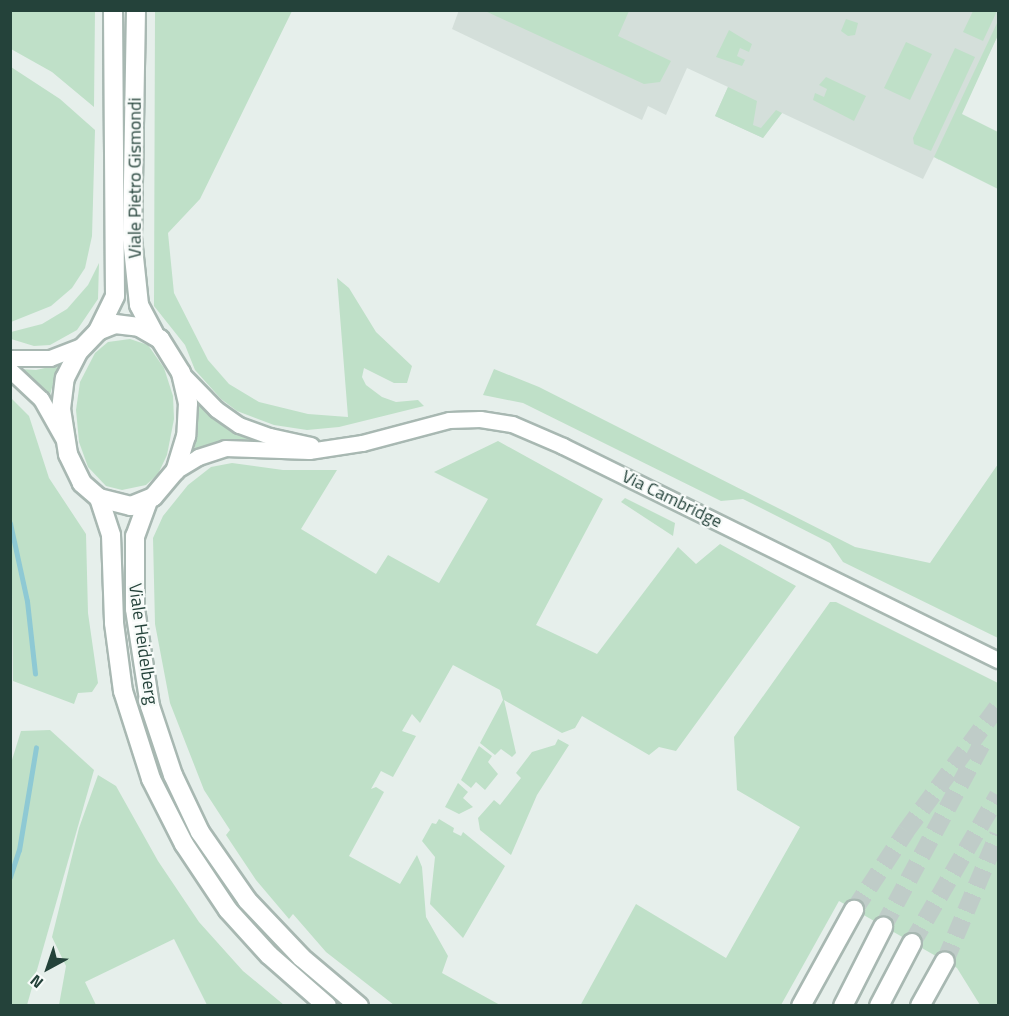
<!DOCTYPE html>
<style>
body{margin:0}
#map{position:relative;width:1009px;height:1016px;overflow:hidden;background:#e6efeb;font-family:"Titillium Web",sans-serif}
div>[style]{position:absolute}
.built>*{inset:0;background:#d4dfda}
.green>*{inset:0;background:#bfe0c8}
.stream>*{height:5px;margin:-2.5px;padding:0 2.5px;transform-origin:2.5px;border-radius:2.5px;background:#8ec9d4}
.secondary-tunnel>*{height:18px;margin-top:-9px;transform-origin:0;background:repeating-linear-gradient(90deg,#bfccc8 0 18px,transparent 0 27px)}
.roads{filter:drop-shadow(2px 0 #a8b8b2) drop-shadow(-2px 0 #a8b8b2) drop-shadow(0 2px #a8b8b2) drop-shadow(0 -2px #a8b8b2)}
.minor>*{height:15px;margin:-7.5px;padding:0 7.5px;transform-origin:7.5px;border-radius:7.5px;background:#fff}
.tertiary>*{height:18px;margin:-9px;padding:0 9px;transform-origin:9px;border-radius:9px;background:#fff}
.secondary>*{height:18px;margin:-9px;padding:0 9px;transform-origin:9px;border-radius:9px;background:#fff}
span{translate:-50% -50%;white-space:nowrap;text-align:center;line-height:1.15;-webkit-text-stroke:4.5px #f7fbf9;paint-order:stroke}
.street-label{font-size:18px;color:#24423a}
.frame{position:absolute;inset:0;border:12px solid #24423a;pointer-events:none}
.north{position:absolute;left:18px;top:938px;width:60px;height:60px;-webkit-text-stroke:4px #f7fbf9;paint-order:stroke;rotate:220deg;font-size:16px;font-weight:700;line-height:24px;text-align:center;color:#24423a}
.north::after{content:'';display:block;margin:auto;width:21px;height:27px;background:#24423a;clip-path:polygon(50% 0,100% 100%,50% 72%,0 100%)}
</style>
<div id="map">
<div class="built">
<div style="clip-path:polygon(459px 10px,998px 11px,998px 35px,939px 160px,934px 157px,923px 179px,782px 113px,763px 138px,715px 116px,728px 87px,687px 68px,666px 115px,648px 106px,642px 120px,452px 29px)"></div>
</div>
<div class="green">
<div style="clip-path:polygon(11px 10px,95px 11px,94px 107px,52px 72px,11px 49px)"></div>
<div style="clip-path:polygon(155px 11px,292px 11px,200px 199px,168px 233px,174px 293px,208px 360px,229px 384px,259px 402px,308px 414px,348px 417px,337px 278px,349px 288px,376px 332px,412px 366px,407px 383px,394px 383px,364px 368px,362px 377px,366px 385px,382px 397px,396px 402px,418px 400px,424px 406px,339px 427px,307px 430px,274px 425px,237px 411px,221px 399px,195px 370px,185px 345px,154px 306px)"></div>
<div style="clip-path:polygon(485px 11px,629px 11px,618px 36px,671px 61px,660px 82px,644px 84px)"></div>
<div style="clip-path:polygon(973px 11px,997px 11px,983px 41px,963px 32px)"></div>
<div style="clip-path:polygon(846px 19px,858px 23px,855px 35px,848px 36px,841px 31px)"></div>
<div style="clip-path:polygon(998px 21px,998px 35px,962px 114px,998px 132px,998px 189px,934px 157px)"></div>
<div style="clip-path:polygon(729px 30px,752px 44px,749px 52px,740px 48px,737px 56px,745px 60px,742px 66px,716px 57px)"></div>
<div style="clip-path:polygon(906px 42px,932px 54px,910px 100px,884px 88px)"></div>
<div style="clip-path:polygon(955px 48px,975px 57px,931px 151px,914px 144px,913px 138px)"></div>
<div style="clip-path:polygon(11px 67px,60px 99px,95px 130px,92px 236px,85px 268px,72px 288px,51px 306px,11px 322px)"></div>
<div style="clip-path:polygon(826px 77px,866px 96px,854px 121px,813px 100px,815px 93px,824px 97px,827px 89px,819px 85px)"></div>
<div style="clip-path:polygon(728px 87px,757px 101px,753px 125px,761px 128px,776px 110px,782px 113px,763px 138px,715px 116px)"></div>
<div style="clip-path:polygon(99px 263px,98px 299px,77px 330px,50px 345px,34px 346px,11px 339px,11px 332px,42px 324px,67px 309px,88px 285px)"></div>
<div style="clip-path:polygon(130px 339px,148px 345px,164px 368px,173px 396px,174px 419px,167px 455px,158px 474px,146px 485px,122px 490px,106px 486px,88px 467px,79px 442px,76px 410px,80px 382px,95px 353px,108px 342px)"></div>
<div style="clip-path:polygon(58px 365px,49px 399px,19px 369px,36px 370px)"></div>
<div style="clip-path:polygon(494px 369px,539px 387px,855px 547px,930px 563px,998px 464px,998px 638px,843px 562px,830px 543px,743px 499px,721px 501px,523px 403px,483px 395px)"></div>
<div style="clip-path:polygon(10px 397px,29px 416px,49px 478px,86px 534px,88px 613px,98px 683px,92px 692px,78px 693px,74px 704px,13px 681px)"></div>
<div style="clip-path:polygon(198px 400px,260px 440px,259px 444px,226px 441px,207px 445px,193px 454px,198px 432px)"></div>
<div style="clip-path:polygon(498px 441px,603px 499px,536px 625px,597px 654px,678px 547px,696px 564px,720px 544px,796px 586px,676px 751px,659px 747px,649px 755px,582px 716px,575px 728px,562px 733px,504px 700px,516px 753px,512px 757px,501px 749px,495px 755px,480px 743px,503px 700px,500px 690px,453px 665px,420px 723px,412px 714px,402px 731px,416px 736px,393px 777px,381px 771px,371px 789px,376px 787px,384px 792px,349px 856px,400px 884px,417px 855px,422px 867px,426px 917px,448px 956px,442px 973px,500px 1005px,394px 1005px,326px 952px,293px 914px,289px 919px,256px 880px,226px 835px,230px 830px,204px 790px,170px 703px,155px 624px,153px 538px,163px 516px,188px 485px,211px 467px,232px 463px,283px 470px,337px 470px,301px 529px,376px 574px,388px 555px,439px 583px,488px 499px,434px 472px)"></div>
<div style="clip-path:polygon(625px 498px,675px 523px,673px 536px,621px 502px)"></div>
<div style="clip-path:polygon(830px 602px,836px 602px,998px 683px,998px 1005px,980px 1005px,957px 968px,839px 901px,781px 1005px,580px 1006px,636px 904px,726px 958px,800px 827px,737px 790px,734px 737px)"></div>
<div style="clip-path:polygon(50px 730px,94px 770px,27px 1005px,11px 1005px,11px 763px,21px 731px)"></div>
<div style="clip-path:polygon(558px 739px,569px 745px,537px 795px,511px 855px,480px 830px,478px 818px,494px 800px,500px 805px,521px 778px,516px 773px,532px 752px,555px 745px)"></div>
<div style="clip-path:polygon(479px 746px,492px 756px,488px 762px,498px 774px,485px 790px,476px 782px,471px 788px,461px 780px)"></div>
<div style="clip-path:polygon(98px 775px,116px 786px,158px 861px,199px 922px,243px 971px,284px 1005px,207px 1005px,174px 939px,85px 982px,96px 1005px,59px 1005px,66px 966px,52px 937px,79px 828px)"></div>
<div style="clip-path:polygon(458px 783px,468px 792px,463px 798px,473px 807px,459px 814px,445px 807px)"></div>
<div style="clip-path:polygon(439px 819px,454px 828px,453px 832px,461px 836px,463px 832px,505px 866px,463px 938px,430px 904px,435px 857px,422px 841px,432px 823px,436px 824px)"></div>
</div>
<div class="stream">
<div style="left:10px;top:523px;width:80px;rotate:77.7deg"></div>
<div style="left:27px;top:601px;width:73px;rotate:83.7deg"></div>
<div style="left:10px;top:877px;width:28px;rotate:-72deg"></div>
<div style="left:19px;top:850px;width:104px;rotate:-80.6deg"></div>
</div>
<div class="secondary-tunnel">
<div style="left:854px;top:910px;width:95px;rotate:-56.6deg"></div>
<div style="left:906px;top:831px;width:155px;rotate:-53.6deg"></div>
<div style="left:883px;top:927px;width:210px;rotate:-61.6deg"></div>
<div style="left:912px;top:943px;width:171px;rotate:-59.8deg"></div>
<div style="left:945px;top:961px;width:137px;rotate:-67.2deg"></div>
</div>
<div class="roads">
<div class="minor">
<div style="left:10px;top:358px;width:40px"></div>
<div style="left:50px;top:358px;width:36px;rotate:-21deg"></div>
<div style="left:10px;top:370px;width:42px;rotate:43.1deg"></div>
<div style="left:41px;top:399px;width:45px;rotate:60.6deg"></div>
<div style="left:181px;top:373px;width:50px;rotate:45.8deg"></div>
<div style="left:216px;top:409px;width:28px;rotate:35deg"></div>
<div style="left:239px;top:425px;width:33px;rotate:20deg"></div>
<div style="left:270px;top:436px;width:42px;rotate:12.4deg"></div>
<div style="left:175px;top:471px;width:27px;rotate:-31deg"></div>
<div style="left:198px;top:457px;width:28px;rotate:-18deg"></div>
<div style="left:225px;top:448px;width:84px;rotate:2deg"></div>
<div style="left:309px;top:451px;width:54px;rotate:-8.6deg"></div>
<div style="left:362px;top:443px;width:90px;rotate:-14.8deg"></div>
<div style="left:449px;top:420px;width:31px;rotate:-2deg"></div>
<div style="left:480px;top:419px;width:32px;rotate:9deg"></div>
<div style="left:512px;top:424px;width:56px;rotate:23.3deg"></div>
<div style="left:563px;top:446px;width:485px;rotate:26.2deg"></div>
</div>
<div class="tertiary">
<div style="left:136px;top:10px;width:228px;rotate:91deg"></div>
<div style="left:132px;top:238px;width:67px;rotate:84deg"></div>
<div style="left:139px;top:305px;width:32px;rotate:62deg"></div>
<div style="left:115px;top:324px;width:24px;rotate:7deg"></div>
<div style="left:139px;top:327px;width:24px;rotate:30deg"></div>
<div style="left:160px;top:339px;width:40px;rotate:58deg"></div>
<div style="left:181px;top:373px;width:31px;rotate:77deg"></div>
<div style="left:188px;top:403px;width:33px;rotate:93deg"></div>
<div style="left:186px;top:436px;width:37px;rotate:107deg"></div>
<div style="left:175px;top:471px;width:34px;rotate:130deg"></div>
<div style="left:153px;top:497px;width:24px;rotate:158deg"></div>
<div style="left:131px;top:506px;width:33px;rotate:-166deg"></div>
<div style="left:99px;top:498px;width:23px;rotate:-139deg"></div>
<div style="left:82px;top:483px;width:32px;rotate:-116deg"></div>
<div style="left:68px;top:454px;width:46px;rotate:-98.8deg"></div>
<div style="left:61px;top:409px;width:31px;rotate:-83deg"></div>
<div style="left:65px;top:378px;width:30px;rotate:-63deg"></div>
<div style="left:79px;top:351px;width:28px;rotate:-46deg"></div>
<div style="left:98px;top:331px;width:18px;rotate:-22deg"></div>
<div style="left:98px;top:331px;width:39px;rotate:-64deg"></div>
<div style="left:115px;top:296px;width:286px;rotate:-90.4deg"></div>
<div style="left:99px;top:498px;width:39px;rotate:72deg"></div>
<div style="left:111px;top:535px;width:88px;rotate:88deg"></div>
<div style="left:114px;top:623px;width:69px;rotate:82.5deg"></div>
<div style="left:123px;top:691px;width:92px;rotate:72.3deg"></div>
<div style="left:151px;top:779px;width:73px;rotate:63.1deg"></div>
<div style="left:184px;top:844px;width:79px;rotate:56.3deg"></div>
<div style="left:228px;top:910px;width:61px;rotate:47.7deg"></div>
<div style="left:269px;top:955px;width:77px;rotate:41.3deg"></div>
<div style="left:148px;top:501px;width:37px;rotate:110deg"></div>
<div style="left:135px;top:536px;width:73px;rotate:90deg"></div>
<div style="left:135px;top:609px;width:98px;rotate:81.2deg"></div>
<div style="left:150px;top:706px;width:73px;rotate:71.6deg"></div>
<div style="left:173px;top:775px;width:63px;rotate:64.7deg"></div>
<div style="left:200px;top:832px;width:83px;rotate:55.3deg"></div>
<div style="left:247px;top:900px;width:79px;rotate:46.5deg"></div>
<div style="left:301px;top:957px;width:76px;rotate:40.2deg"></div>
</div>
<div class="secondary">
<div style="left:801px;top:1006px;width:110px;rotate:-61.1deg"></div>
<div style="left:843px;top:1006px;width:89px;rotate:-63.1deg"></div>
<div style="left:879px;top:1006px;width:71px;rotate:-62.4deg"></div>
<div style="left:920px;top:1006px;width:51px;rotate:-60.9deg"></div>
</div>
</div>
<div class="street-label">
<span style="left:135px;top:178px;rotate:-90deg">Viale Pietro Gismondi</span>
<span style="left:672px;top:499px;rotate:26deg">Via Cambridge</span>
<span style="left:143px;top:644px;rotate:82deg">Viale Heidelberg</span>
</div>
<div class="frame"></div>
<div class="north">N</div>
</div>
